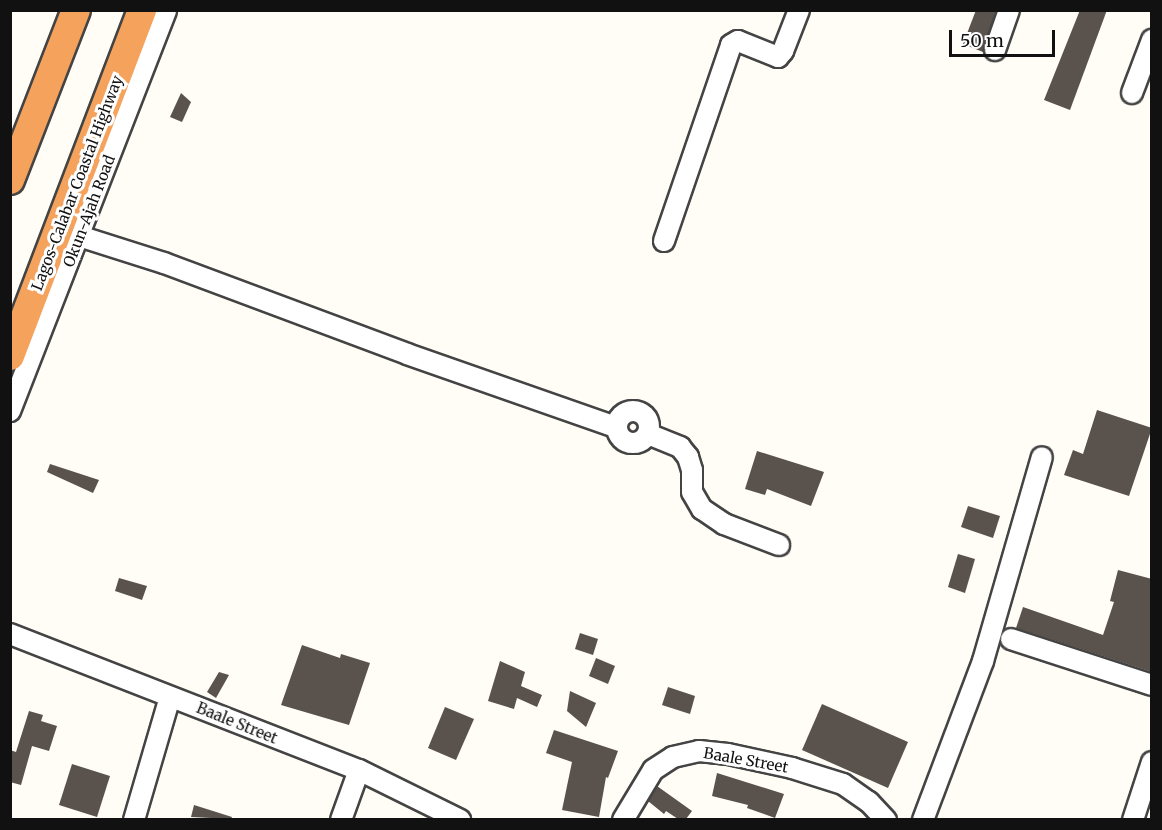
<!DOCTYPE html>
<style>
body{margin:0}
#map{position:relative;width:1162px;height:830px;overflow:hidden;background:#fffdf5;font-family:Merriweather,serif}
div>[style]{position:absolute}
.building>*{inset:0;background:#5a524d}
.roads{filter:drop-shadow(2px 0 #444) drop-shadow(-2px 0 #444) drop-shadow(0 2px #444) drop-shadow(0 -2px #444)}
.minor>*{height:20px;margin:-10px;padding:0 10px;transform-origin:10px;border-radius:10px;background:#fff}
.minor>.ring{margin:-10px;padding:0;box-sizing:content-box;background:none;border:20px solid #fff;border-radius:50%}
.highway>*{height:28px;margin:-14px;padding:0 14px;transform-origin:14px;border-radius:14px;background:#f5a25d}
span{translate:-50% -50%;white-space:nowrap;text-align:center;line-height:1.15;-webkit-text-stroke:6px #fff;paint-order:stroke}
.street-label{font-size:15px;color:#111}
.frame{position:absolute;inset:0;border:12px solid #111;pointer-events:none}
.scale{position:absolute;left:949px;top:30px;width:106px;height:27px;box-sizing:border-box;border:3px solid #111;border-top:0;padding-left:8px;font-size:18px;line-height:21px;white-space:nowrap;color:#111;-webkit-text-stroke:4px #fff;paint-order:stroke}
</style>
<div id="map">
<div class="building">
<div style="clip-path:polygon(976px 10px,996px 10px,983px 52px,963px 44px)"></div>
<div style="clip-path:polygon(1080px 10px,1107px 10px,1070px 110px,1044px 100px)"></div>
<div style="clip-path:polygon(181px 93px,191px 102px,182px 122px,170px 117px)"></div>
<div style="clip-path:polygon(1097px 410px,1152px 428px,1129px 496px,1064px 475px,1073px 450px,1083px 454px)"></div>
<div style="clip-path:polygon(757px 451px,824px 472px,811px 506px,767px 489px,765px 495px,745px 489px)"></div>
<div style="clip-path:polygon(50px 464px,99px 480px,93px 493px,47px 472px)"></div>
<div style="clip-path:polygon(968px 506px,1000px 516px,993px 538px,961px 527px)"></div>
<div style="clip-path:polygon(958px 554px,975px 559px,965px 593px,948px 587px)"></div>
<div style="clip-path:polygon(1118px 570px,1152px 579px,1152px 672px,1016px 628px,1023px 607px,1103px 635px,1114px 602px,1110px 601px)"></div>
<div style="clip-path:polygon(119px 578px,147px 586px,142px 600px,115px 591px)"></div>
<div style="clip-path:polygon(580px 633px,598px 639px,593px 655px,575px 649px)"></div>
<div style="clip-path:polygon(302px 645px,340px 658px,341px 654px,370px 663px,349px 725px,281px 705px)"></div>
<div style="clip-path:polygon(596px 658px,615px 666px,608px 684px,589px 676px)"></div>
<div style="clip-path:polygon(500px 661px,525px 672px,521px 686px,542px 695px,537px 707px,517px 698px,514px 709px,488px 701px)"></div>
<div style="clip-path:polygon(219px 672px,229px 675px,216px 698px,207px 692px)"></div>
<div style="clip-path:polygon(668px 687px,695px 696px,690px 714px,662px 705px)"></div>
<div style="clip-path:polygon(570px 691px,596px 703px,586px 727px,567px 711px)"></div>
<div style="clip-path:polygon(822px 704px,908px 742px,888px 788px,802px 750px)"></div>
<div style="clip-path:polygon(445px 707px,474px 719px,456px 760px,428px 748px)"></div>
<div style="clip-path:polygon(29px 711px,43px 715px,41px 721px,57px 726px,49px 751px,32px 746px,21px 785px,10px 782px,10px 750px,16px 752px)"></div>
<div style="clip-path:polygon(554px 730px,618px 751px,608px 778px,606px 777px,599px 817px,562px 810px,572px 762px,546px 753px)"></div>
<div style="clip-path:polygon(72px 764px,110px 776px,97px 817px,59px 805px)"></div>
<div style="clip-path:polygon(717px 773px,784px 794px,775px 818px,747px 808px,748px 805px,712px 796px)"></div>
<div style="clip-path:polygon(657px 786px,692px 811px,686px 819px,678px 819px,666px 811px,664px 814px,648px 801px)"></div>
<div style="clip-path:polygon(194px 805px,232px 817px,231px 819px,191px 817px)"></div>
</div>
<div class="roads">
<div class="minor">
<div style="left:995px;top:50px;width:42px;rotate:-70.7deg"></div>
<div style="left:1132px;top:93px;width:57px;rotate:-69.3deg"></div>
<div style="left:79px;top:236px;width:89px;rotate:17.6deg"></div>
<div style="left:164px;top:263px;width:259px;rotate:20.5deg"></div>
<div style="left:407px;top:354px;width:221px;rotate:19.3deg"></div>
<div style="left:664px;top:241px;width:207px;rotate:-71.1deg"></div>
<div style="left:731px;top:45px;width:8px;rotate:-30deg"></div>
<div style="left:738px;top:41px;width:43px;rotate:21.8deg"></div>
<div style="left:778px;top:57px;width:8px;rotate:-50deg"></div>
<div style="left:783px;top:51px;width:44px;rotate:-68.7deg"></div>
<div class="ring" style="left:617px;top:411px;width:12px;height:12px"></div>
<div style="left:10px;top:411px;width:430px;rotate:-68.7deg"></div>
<div style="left:648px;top:434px;width:35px;rotate:22deg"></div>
<div style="left:680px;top:447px;width:13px;rotate:51deg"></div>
<div style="left:688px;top:457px;width:14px;rotate:73deg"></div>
<div style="left:692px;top:470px;width:22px;rotate:90deg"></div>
<div style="left:692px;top:492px;width:20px;rotate:60deg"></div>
<div style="left:702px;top:509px;width:27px;rotate:34deg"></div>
<div style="left:724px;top:524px;width:59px;rotate:20.9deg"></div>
<div style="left:10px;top:634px;width:375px;rotate:21.3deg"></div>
<div style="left:359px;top:770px;width:113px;rotate:26.3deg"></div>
<div style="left:1011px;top:639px;width:148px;rotate:18.1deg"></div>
<div style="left:134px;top:820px;width:128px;rotate:-73.7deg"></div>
<div style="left:341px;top:820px;width:53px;rotate:-70.2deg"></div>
<div style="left:623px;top:820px;width:58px;rotate:-59deg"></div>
<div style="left:653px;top:770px;width:24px;rotate:-33deg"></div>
<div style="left:673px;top:757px;width:27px;rotate:-13deg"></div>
<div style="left:699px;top:751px;width:29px;rotate:6deg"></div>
<div style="left:728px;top:754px;width:66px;rotate:12.3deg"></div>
<div style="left:792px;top:768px;width:53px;rotate:17.4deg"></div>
<div style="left:843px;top:784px;width:32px;rotate:35deg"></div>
<div style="left:869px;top:802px;width:25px;rotate:47deg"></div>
<div style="left:923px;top:820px;width:170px;rotate:-69.3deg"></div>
<div style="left:983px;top:661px;width:212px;rotate:-73.9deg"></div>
<div style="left:1133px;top:820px;width:61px;rotate:-71.9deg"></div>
</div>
<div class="highway">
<div style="left:10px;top:180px;width:182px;rotate:-68.8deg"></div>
<div style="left:10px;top:356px;width:370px;rotate:-69.1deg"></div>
</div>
</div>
<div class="street-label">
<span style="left:77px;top:183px;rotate:-69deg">Lagos-Calabar Coastal Highway</span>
<span style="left:89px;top:211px;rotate:-69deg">Okun-Ajah Road</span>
<span style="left:237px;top:723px;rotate:22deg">Baale Street</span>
<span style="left:746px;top:760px;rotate:10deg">Baale Street</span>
</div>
<div class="frame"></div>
<div class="scale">50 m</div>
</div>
